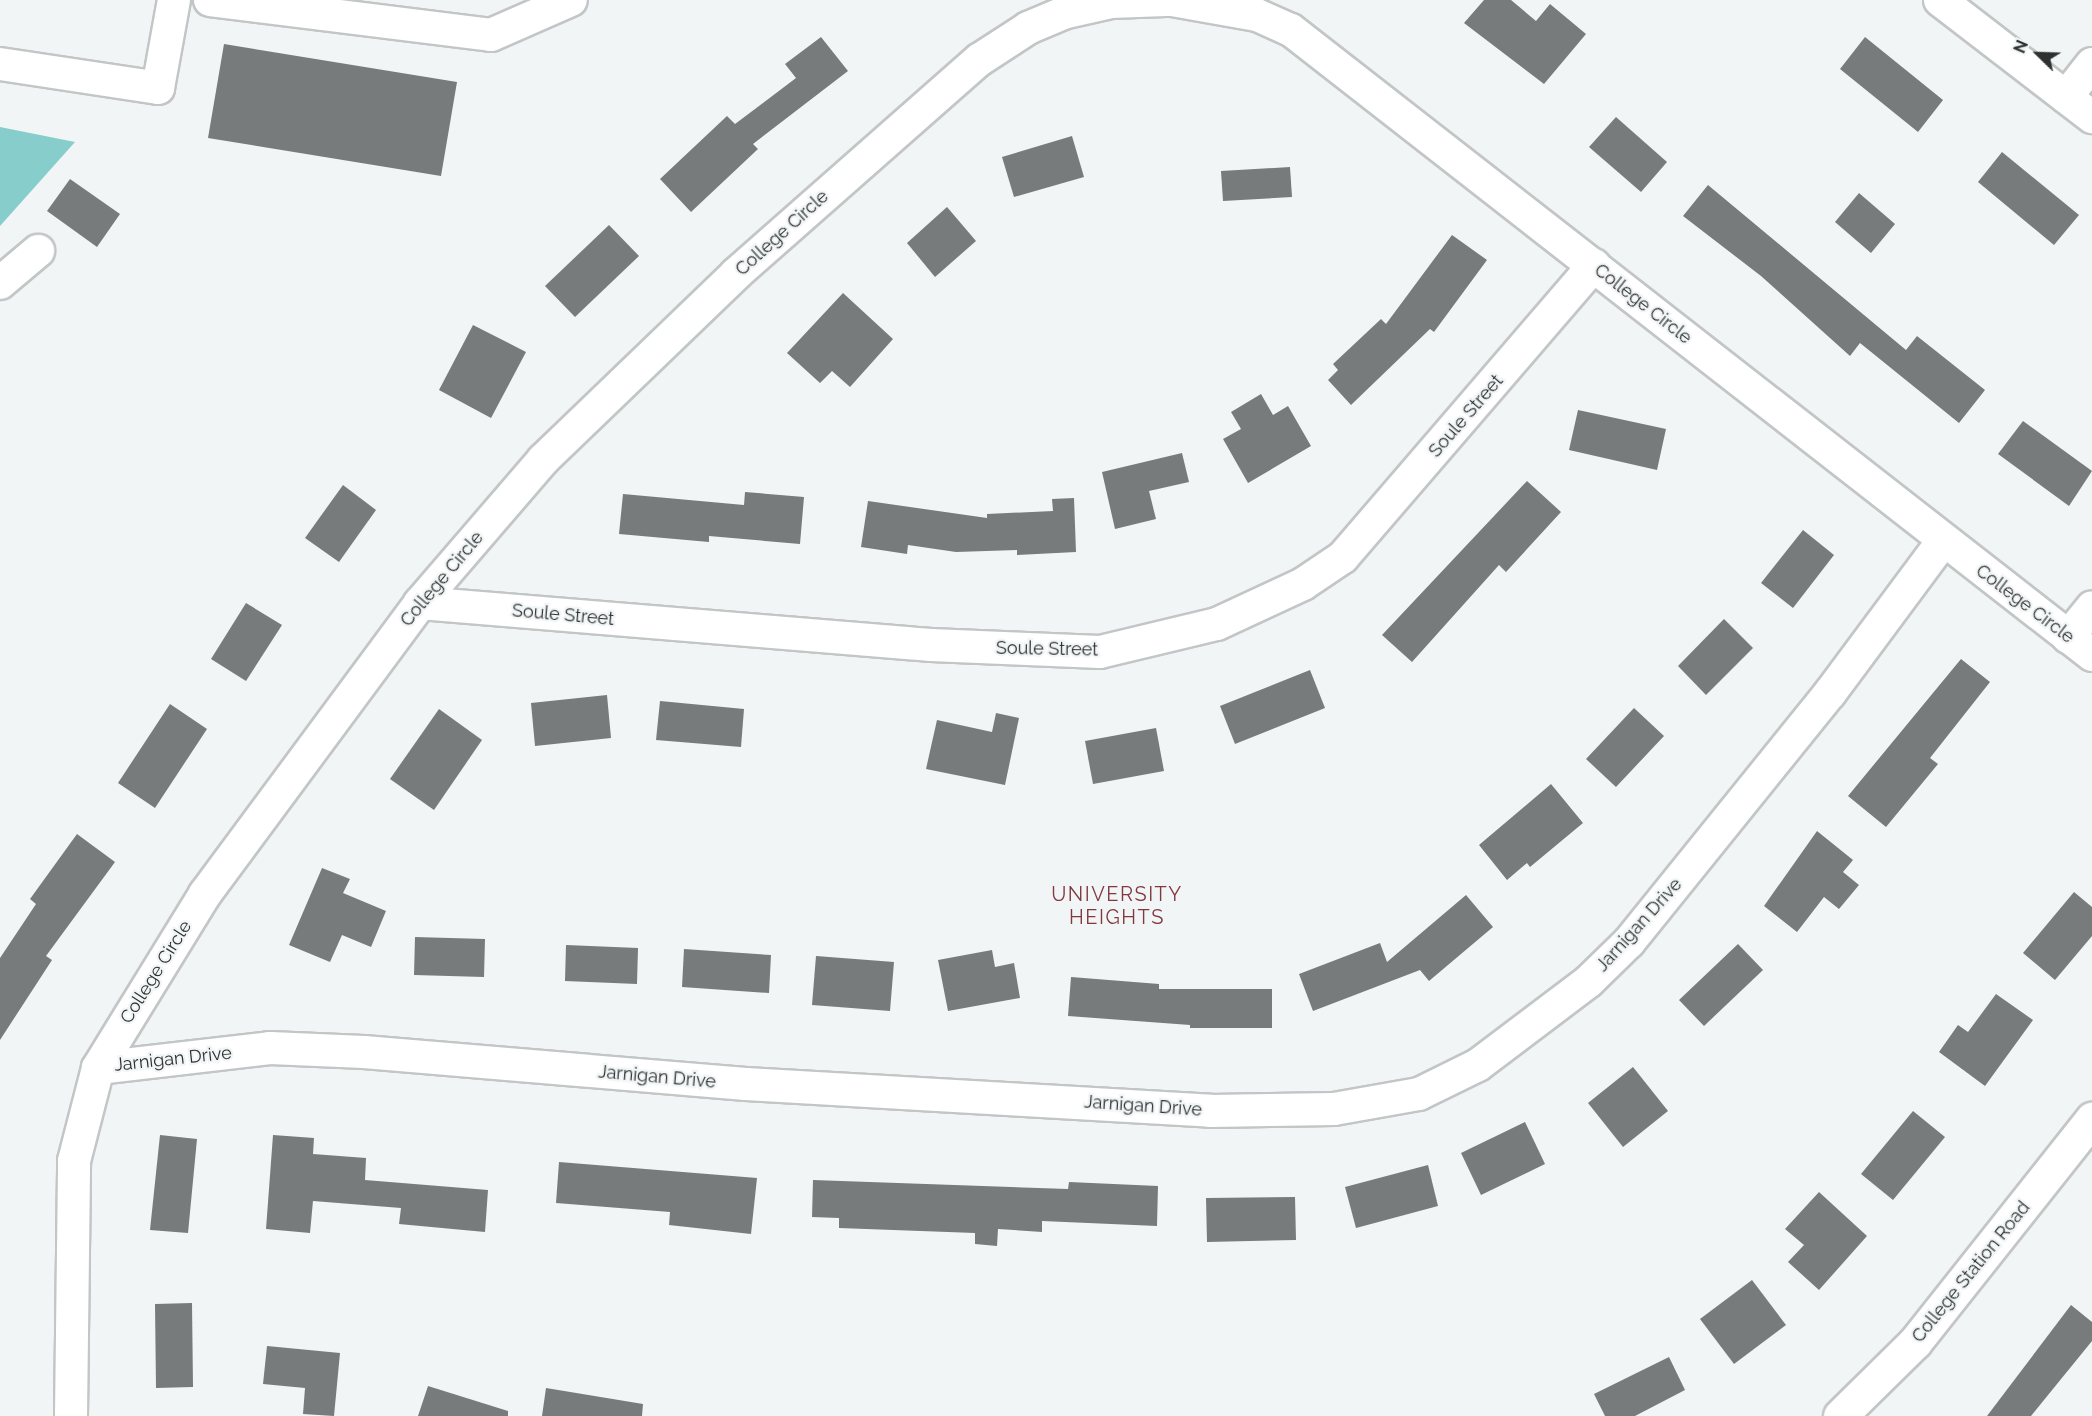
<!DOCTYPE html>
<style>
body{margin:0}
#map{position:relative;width:2092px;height:1416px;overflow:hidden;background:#f1f5f5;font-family:Raleway,sans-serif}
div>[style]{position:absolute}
.forest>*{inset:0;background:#86cdcc}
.building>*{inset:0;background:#777b7b}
.roads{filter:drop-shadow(2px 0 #c2c6c6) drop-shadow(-2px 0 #c2c6c6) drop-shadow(0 2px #c2c6c6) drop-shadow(0 -2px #c2c6c6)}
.minor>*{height:32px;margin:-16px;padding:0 16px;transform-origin:16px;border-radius:16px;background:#fff}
.major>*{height:33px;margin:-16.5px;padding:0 16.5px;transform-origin:16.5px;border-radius:16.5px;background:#fff}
span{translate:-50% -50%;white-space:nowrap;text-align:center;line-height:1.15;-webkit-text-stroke:4.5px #f1f5f5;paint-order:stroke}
.street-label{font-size:18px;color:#2f3131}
.neighbourhood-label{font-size:20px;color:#813841;letter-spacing:1.5px}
.north{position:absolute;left:2008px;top:24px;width:60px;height:60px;-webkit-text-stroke:4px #f1f5f5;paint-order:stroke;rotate:293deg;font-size:16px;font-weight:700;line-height:24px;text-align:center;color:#2f3131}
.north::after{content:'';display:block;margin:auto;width:21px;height:27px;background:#2f3131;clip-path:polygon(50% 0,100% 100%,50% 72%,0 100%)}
</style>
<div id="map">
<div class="forest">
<div style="clip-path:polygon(0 127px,75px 142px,0 226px)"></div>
</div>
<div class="building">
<div style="clip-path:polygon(1484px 0,1511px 0,1536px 21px,1550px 4px,1586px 34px,1544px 84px,1464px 23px)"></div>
<div style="clip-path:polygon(821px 37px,848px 71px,753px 144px,758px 149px,691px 212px,660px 179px,727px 116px,735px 124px,796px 78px,785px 64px)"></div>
<div style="clip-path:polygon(1865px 37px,1943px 100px,1918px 132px,1840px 69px)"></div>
<div style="clip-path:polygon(224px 44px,457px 82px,441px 176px,208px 138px)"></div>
<div style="clip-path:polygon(1616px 117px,1667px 162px,1641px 192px,1589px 147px)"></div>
<div style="clip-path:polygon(1072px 136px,1084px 177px,1014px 197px,1002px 157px)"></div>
<div style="clip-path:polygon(2002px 152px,2079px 215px,2054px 245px,1978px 182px)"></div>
<div style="clip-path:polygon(1290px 167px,1292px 197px,1223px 201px,1221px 171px)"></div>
<div style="clip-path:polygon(70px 179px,120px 214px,97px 247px,47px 211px)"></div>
<div style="clip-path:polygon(1708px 185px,1906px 350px,1917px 336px,1985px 390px,1959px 423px,1860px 343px,1850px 356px,1761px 276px,1683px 216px)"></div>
<div style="clip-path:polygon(1859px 193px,1895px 224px,1871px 253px,1835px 222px)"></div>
<div style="clip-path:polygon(947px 207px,976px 241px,935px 277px,907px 243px)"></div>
<div style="clip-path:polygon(609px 225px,639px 256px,575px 317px,545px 286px)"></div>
<div style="clip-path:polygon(1452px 235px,1487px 260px,1434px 332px,1430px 329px,1351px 405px,1328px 380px,1338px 370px,1333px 364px,1381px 319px,1386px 324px)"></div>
<div style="clip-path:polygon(843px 293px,893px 339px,850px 387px,832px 371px,820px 383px,787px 353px)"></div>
<div style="clip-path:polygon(473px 325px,526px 352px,491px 418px,439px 390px)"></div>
<div style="clip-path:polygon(1261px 394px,1273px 415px,1288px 406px,1311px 446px,1248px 483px,1223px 439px,1241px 429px,1231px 412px)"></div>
<div style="clip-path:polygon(1578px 410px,1666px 429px,1657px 470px,1569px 450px)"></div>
<div style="clip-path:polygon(2023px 421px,2092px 471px,2069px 506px,1998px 454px)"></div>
<div style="clip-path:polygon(1182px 453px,1189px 482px,1149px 491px,1156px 519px,1115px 529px,1102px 472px)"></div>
<div style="clip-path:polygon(1527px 481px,1561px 512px,1506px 572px,1499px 565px,1412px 662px,1382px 635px)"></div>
<div style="clip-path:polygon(343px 485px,376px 510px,339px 562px,305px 538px)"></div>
<div style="clip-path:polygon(745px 492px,804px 497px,800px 544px,709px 536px,709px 542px,619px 534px,623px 494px,744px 505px)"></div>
<div style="clip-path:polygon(1074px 498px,1076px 552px,1017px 555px,1017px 550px,956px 552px,908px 545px,907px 554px,861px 547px,868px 501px,987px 518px,987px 514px,1053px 511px,1052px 499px)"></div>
<div style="clip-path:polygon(1803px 530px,1834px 555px,1793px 608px,1761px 583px)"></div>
<div style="clip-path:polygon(246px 603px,282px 625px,246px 681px,211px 659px)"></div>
<div style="clip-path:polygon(1724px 619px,1753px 648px,1706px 695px,1678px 666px)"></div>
<div style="clip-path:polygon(1961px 659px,1990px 682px,1930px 758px,1938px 764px,1886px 827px,1848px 796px)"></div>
<div style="clip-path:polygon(1310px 670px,1325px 708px,1235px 744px,1220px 706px)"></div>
<div style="clip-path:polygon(607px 695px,611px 738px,535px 746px,531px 703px)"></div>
<div style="clip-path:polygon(660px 701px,744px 709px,741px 747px,656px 740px)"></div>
<div style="clip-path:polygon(170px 704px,207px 729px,155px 808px,118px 783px)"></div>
<div style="clip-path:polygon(1634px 708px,1664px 736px,1616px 787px,1586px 759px)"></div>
<div style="clip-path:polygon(439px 709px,482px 740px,434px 810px,390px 779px)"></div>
<div style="clip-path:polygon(996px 713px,1019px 718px,1005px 785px,926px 769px,937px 720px,992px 732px)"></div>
<div style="clip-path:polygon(1156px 728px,1164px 771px,1093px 784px,1085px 741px)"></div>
<div style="clip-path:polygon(1551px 784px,1583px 823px,1530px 867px,1527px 863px,1507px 880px,1479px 845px)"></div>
<div style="clip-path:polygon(1817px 831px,1853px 860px,1843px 872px,1859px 885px,1839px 909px,1824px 897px,1797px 932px,1764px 906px)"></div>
<div style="clip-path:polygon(77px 834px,115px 862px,46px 956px,52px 960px,0 1040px,0 958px,36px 904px,30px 899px)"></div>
<div style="clip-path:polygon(322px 868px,350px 879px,343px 893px,386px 911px,371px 947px,342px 935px,330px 962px,289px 945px)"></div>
<div style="clip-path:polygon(2074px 892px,2092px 907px,2092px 936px,2055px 980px,2023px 953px)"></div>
<div style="clip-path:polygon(1466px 895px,1493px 927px,1429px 981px,1420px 970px,1313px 1011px,1299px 974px,1380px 943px,1387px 962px)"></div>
<div style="clip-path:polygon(415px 937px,485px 939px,484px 977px,414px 975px)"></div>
<div style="clip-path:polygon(1738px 944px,1763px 970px,1704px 1026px,1679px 1000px)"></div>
<div style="clip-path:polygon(566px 945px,638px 948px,637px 984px,565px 981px)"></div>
<div style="clip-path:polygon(684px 949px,771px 955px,769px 993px,682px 987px)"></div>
<div style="clip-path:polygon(992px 950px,995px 967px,1014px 963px,1020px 998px,948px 1011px,938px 960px)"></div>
<div style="clip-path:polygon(816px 956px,894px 962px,890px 1011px,812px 1005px)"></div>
<div style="clip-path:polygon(1071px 977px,1159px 984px,1159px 989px,1272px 989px,1272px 1028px,1190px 1028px,1190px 1025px,1068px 1016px)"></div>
<div style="clip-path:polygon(1996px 994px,2033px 1020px,1985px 1086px,1939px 1052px,1958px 1025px,1968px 1032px)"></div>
<div style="clip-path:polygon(1633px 1067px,1668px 1111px,1623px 1147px,1588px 1103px)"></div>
<div style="clip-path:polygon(1913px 1111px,1945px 1137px,1893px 1200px,1861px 1174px)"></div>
<div style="clip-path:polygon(1525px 1122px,1545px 1164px,1481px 1195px,1461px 1153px)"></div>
<div style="clip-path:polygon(160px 1135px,197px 1139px,188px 1233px,150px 1230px)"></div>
<div style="clip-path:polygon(273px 1135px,314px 1138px,313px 1154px,366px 1158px,365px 1180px,488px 1190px,485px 1232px,399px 1224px,401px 1208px,313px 1201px,310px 1233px,266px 1229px)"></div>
<div style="clip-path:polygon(559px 1162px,757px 1178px,751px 1234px,669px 1225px,670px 1212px,556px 1203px)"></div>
<div style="clip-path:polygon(1428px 1165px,1438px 1206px,1356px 1228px,1345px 1187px)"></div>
<div style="clip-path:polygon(813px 1180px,1068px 1189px,1069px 1182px,1158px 1186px,1157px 1226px,1042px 1221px,1042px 1232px,998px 1229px,997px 1246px,975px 1244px,975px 1233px,839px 1228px,839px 1218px,812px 1217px)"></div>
<div style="clip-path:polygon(1819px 1192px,1867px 1236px,1819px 1290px,1788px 1262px,1804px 1245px,1785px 1229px)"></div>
<div style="clip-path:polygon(1295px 1197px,1296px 1240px,1207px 1242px,1206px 1198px)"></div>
<div style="clip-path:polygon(1752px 1280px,1786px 1325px,1734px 1364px,1700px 1319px)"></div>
<div style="clip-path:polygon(192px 1303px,193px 1387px,156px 1388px,155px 1304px)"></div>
<div style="clip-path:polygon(2071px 1305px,2092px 1322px,2092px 1341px,2031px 1416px,1987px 1416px)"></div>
<div style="clip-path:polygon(267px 1346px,340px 1353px,334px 1416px,303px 1414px,305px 1388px,263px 1384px)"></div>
<div style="clip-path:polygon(1669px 1357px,1685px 1390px,1635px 1416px,1605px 1416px,1594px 1394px)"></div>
<div style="clip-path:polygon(428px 1386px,508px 1411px,508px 1416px,418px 1416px)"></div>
<div style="clip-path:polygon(546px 1388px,643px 1404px,642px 1416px,542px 1416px)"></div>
</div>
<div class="roads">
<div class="minor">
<div style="left:210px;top:0;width:283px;rotate:7.1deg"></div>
<div style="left:491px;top:35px;width:87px;rotate:-23.6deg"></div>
<div style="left:1172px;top:0;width:86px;rotate:10deg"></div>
<div style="left:1257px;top:15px;width:37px;rotate:24deg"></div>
<div style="left:1291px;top:30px;width:1016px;rotate:37.96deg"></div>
<div style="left:1940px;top:0;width:192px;rotate:37.6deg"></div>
<div style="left:0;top:64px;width:160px;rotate:8.6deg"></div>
<div style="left:158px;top:88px;width:89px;rotate:-79.7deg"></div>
<div style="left:2066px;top:97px;width:42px;rotate:-51.8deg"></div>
<div style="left:0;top:283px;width:50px;rotate:-40.1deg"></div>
<div style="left:420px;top:603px;width:513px;rotate:4.7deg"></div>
<div style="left:931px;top:645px;width:169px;rotate:2.4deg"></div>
<div style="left:1100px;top:652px;width:120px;rotate:-13.5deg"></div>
<div style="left:1217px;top:624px;width:95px;rotate:-24.9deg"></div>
<div style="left:1303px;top:584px;width:48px;rotate:-34deg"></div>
<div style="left:1343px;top:557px;width:385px;rotate:-49.3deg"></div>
<div style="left:2068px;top:637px;width:38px;rotate:-51deg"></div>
<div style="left:98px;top:1068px;width:173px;rotate:-6.6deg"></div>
<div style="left:270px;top:1048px;width:94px;rotate:2.4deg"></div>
<div style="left:364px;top:1052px;width:383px;rotate:4.8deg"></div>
<div style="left:746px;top:1084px;width:466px;rotate:3.3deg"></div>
<div style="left:1211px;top:1111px;width:123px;rotate:-0.9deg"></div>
<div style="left:1334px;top:1109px;width:86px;rotate:-10deg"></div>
<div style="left:1419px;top:1094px;width:66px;rotate:-26.2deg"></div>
<div style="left:1478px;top:1065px;width:139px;rotate:-37.1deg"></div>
<div style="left:1589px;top:981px;width:56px;rotate:-44.3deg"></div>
<div style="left:1629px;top:942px;width:320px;rotate:-51.1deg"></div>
<div style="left:1830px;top:693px;width:189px;rotate:-53.4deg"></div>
<div style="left:71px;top:1416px;width:255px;rotate:-89.3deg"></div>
<div style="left:74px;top:1161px;width:96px;rotate:-75.5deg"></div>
<div style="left:98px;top:1068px;width:204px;rotate:-58.4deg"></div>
<div style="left:205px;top:894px;width:362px;rotate:-53.5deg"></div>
<div style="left:420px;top:603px;width:189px;rotate:-49.3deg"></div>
<div style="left:543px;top:460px;width:268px;rotate:-43.9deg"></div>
<div style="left:736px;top:274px;width:324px;rotate:-41.4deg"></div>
<div style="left:979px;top:60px;width:59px;rotate:-33.1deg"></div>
<div style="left:1028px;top:28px;width:38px;rotate:-23deg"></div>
<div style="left:1063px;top:13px;width:49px;rotate:-12.9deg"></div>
<div style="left:1111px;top:2px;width:55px;rotate:-2.1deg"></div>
</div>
<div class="major">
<div style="left:1840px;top:1416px;width:105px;rotate:-44.6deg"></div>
<div style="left:1915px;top:1342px;width:285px;rotate:-51.6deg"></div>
</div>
</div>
<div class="street-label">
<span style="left:782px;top:233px;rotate:-42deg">College Circle</span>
<span style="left:1643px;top:304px;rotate:38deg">College Circle</span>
<span style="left:1466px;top:416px;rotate:-49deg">Soule Street</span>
<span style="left:442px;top:579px;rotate:-50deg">College Circle</span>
<span style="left:2025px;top:604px;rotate:37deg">College Circle</span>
<span style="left:563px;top:615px;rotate:5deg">Soule Street</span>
<span style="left:1047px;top:649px;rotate:1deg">Soule Street</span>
<span style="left:1639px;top:925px;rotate:-48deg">Jarnigan Drive</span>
<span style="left:156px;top:972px;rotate:-58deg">College Circle</span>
<span style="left:173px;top:1059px;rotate:-6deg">Jarnigan Drive</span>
<span style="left:657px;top:1077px;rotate:5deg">Jarnigan Drive</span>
<span style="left:1143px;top:1106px;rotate:4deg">Jarnigan Drive</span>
<span style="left:1971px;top:1272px;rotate:-51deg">College Station Road</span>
</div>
<div class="neighbourhood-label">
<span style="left:1117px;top:906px">UNIVERSITY<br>HEIGHTS</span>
</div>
<div class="north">N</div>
</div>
